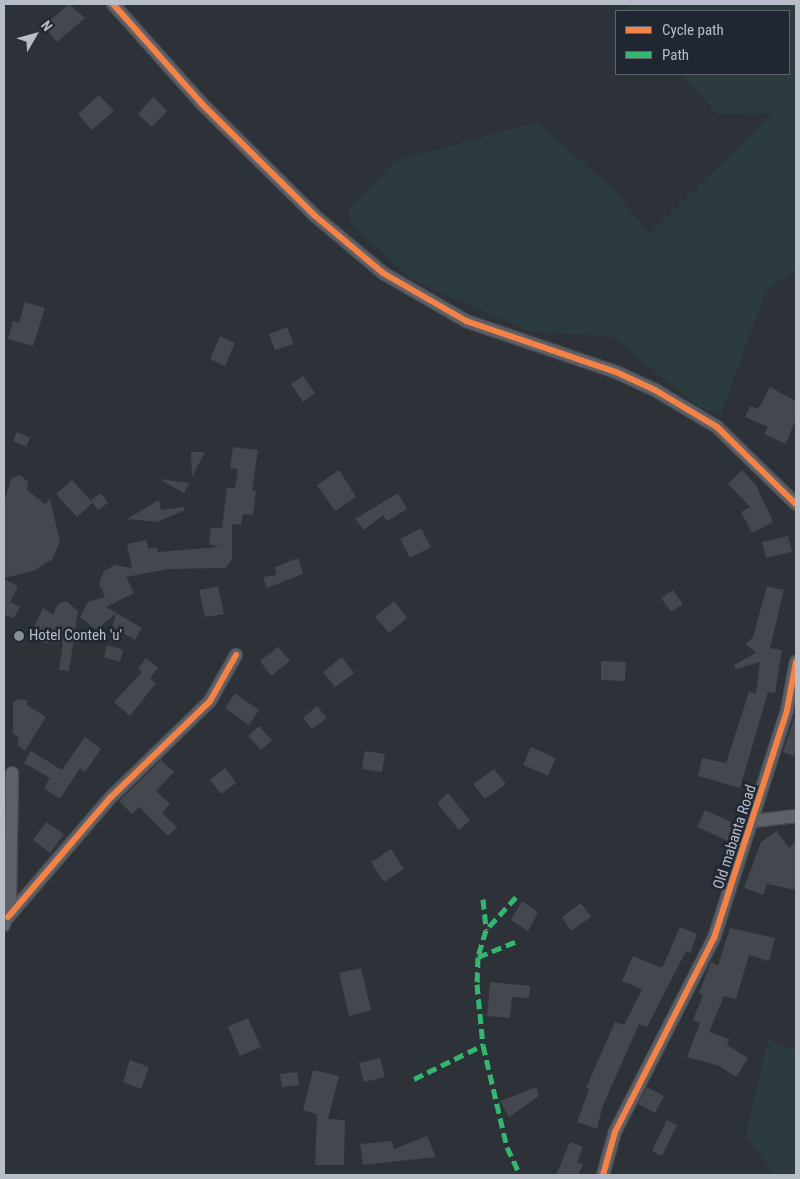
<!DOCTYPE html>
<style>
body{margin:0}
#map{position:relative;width:800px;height:1179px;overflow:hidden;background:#2d3138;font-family:"Roboto Condensed",sans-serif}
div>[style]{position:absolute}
.green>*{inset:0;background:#2b3b3e}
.building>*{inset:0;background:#44474d}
.roads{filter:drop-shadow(1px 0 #494c51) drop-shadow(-1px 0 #494c51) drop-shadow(0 1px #494c51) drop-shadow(0 -1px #494c51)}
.minor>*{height:12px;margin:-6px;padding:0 6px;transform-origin:6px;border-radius:6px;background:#5d6066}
.quiet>*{height:5px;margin-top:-2.5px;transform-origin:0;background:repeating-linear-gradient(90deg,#33b770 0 10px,transparent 0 15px)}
.cycleway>*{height:6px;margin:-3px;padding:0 3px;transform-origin:3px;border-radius:3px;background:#f48246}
.dots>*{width:14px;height:14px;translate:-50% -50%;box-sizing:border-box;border:2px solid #212732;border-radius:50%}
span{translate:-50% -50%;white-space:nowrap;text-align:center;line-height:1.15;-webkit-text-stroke:5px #212732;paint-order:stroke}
.poi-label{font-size:15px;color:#b8bec8}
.left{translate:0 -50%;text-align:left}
.street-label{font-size:15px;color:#b8bec8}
.frame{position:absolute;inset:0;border:5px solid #b8bec8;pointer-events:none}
.legend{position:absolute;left:615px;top:10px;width:175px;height:65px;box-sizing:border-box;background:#212732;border:1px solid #5d636e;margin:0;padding:6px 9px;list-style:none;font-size:15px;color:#b8bec8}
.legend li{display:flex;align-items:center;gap:10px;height:25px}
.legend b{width:25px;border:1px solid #5d636e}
.north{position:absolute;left:10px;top:10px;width:50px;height:50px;-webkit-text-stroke:4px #212732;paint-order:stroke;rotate:52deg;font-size:14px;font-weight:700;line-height:20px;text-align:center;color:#b8bec8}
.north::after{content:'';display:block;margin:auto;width:18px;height:22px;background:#b8bec8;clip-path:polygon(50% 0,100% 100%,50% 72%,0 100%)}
</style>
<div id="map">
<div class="green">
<div style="clip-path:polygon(626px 4px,796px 4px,796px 270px,766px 290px,721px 415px,699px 407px,611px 336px,531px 332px,414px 281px,350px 222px,349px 209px,395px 161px,537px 122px,614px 190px,649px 234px,773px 113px,717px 114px,681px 74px,789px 74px,789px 11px,628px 11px)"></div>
<div style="clip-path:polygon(768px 1039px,796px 1050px,796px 1175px,774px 1175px,746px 1135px)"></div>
</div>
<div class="building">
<div style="clip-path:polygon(69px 4px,85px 18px,57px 42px,43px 26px)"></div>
<div style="clip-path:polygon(99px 95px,114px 111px,92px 130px,78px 114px)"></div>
<div style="clip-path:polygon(153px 97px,167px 111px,152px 127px,138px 114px)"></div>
<div style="clip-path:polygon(25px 302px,45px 308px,33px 346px,8px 339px,13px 321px,19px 323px)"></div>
<div style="clip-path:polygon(287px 327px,294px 344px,275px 350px,269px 334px)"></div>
<div style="clip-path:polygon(220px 336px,235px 343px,225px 366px,210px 359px)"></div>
<div style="clip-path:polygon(303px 376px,315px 393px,303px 402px,291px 384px)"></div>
<div style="clip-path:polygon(770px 387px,796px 401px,796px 418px,786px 444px,764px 434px,768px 427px,745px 417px,750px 406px,758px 409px)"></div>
<div style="clip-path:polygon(17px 432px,30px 438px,26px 447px,13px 441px)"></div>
<div style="clip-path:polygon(233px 447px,258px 450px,252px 491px,256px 491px,253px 515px,243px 514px,241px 525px,232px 524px,232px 559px,226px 568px,168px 569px,126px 577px,134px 593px,106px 607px,142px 628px,135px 640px,112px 627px,116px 614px,96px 630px,80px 617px,88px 602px,105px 597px,99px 584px,104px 571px,115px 565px,132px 568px,127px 544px,147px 540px,148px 549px,157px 547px,158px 552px,219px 547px,209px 544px,211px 528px,222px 528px,227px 488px,235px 488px,238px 469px,230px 468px)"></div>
<div style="clip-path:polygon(191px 452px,205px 452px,192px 477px)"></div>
<div style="clip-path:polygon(339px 470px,356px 497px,335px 511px,317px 485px)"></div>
<div style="clip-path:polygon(742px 470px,756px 485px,773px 522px,752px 533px,741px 512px,750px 507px,728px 484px)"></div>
<div style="clip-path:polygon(20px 475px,28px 482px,27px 490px,45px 504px,50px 499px,60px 542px,52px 560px,33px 571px,4px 578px,4px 504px,11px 479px)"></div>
<div style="clip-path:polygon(159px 479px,189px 483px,184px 493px)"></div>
<div style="clip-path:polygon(72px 480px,93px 503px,91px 500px,101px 493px,108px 503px,98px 510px,93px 503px,77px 517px,56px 494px)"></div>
<div style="clip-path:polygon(398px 493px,407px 509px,387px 521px,383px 515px,364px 530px,355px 519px)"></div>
<div style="clip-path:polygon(159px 500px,161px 510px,184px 507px,185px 510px,157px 522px,127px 519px)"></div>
<div style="clip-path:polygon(421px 528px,431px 547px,410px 558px,400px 539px)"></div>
<div style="clip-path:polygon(788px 536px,792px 552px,766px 558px,762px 542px)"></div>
<div style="clip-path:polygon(298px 558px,303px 574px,267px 588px,263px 577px,276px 575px,275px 567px)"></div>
<div style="clip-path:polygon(4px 579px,18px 586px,10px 602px,20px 607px,14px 618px,4px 615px)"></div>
<div style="clip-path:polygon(218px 586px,224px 614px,205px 617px,199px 590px)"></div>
<div style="clip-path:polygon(767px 586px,784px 590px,770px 648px,782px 650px,775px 693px,768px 692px,740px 788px,698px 776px,702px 758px,726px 763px,749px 692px,756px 693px,760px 662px,736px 669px,734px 665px,756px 653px,746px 644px,753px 637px)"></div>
<div style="clip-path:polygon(673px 590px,683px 604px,671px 612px,661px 598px)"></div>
<div style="clip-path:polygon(66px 601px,78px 611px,69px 671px,59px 670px,63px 643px,43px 643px,29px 637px,43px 608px,53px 615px,58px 604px)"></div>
<div style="clip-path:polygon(394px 601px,407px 618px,389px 633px,375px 617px)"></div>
<div style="clip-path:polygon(107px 645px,123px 650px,120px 662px,104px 657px)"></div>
<div style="clip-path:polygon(278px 647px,290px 661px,271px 676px,260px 661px)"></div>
<div style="clip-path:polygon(342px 657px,354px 673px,335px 687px,323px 672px)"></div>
<div style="clip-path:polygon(146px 658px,158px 668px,150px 678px,156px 683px,130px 716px,114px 702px,142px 672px,138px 669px)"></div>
<div style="clip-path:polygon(601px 661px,626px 662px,625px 681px,601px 680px)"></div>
<div style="clip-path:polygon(235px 693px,259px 710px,249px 725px,225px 708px)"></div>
<div style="clip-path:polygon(18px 699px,27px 700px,27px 705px,46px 717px,25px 751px,17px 745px,19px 738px,13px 733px,13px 703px)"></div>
<div style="clip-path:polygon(317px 706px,327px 718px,312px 729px,303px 718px)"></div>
<div style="clip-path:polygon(794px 718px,796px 718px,796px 757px,783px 752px)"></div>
<div style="clip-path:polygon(259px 726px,272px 740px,261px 750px,248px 736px)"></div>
<div style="clip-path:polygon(85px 737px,101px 749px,85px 772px,80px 768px,60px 799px,44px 788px,50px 778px,24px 763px,31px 751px,62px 770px)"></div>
<div style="clip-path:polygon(531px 747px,556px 758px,548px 776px,523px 765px)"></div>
<div style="clip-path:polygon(365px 751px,385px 754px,382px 772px,362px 769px)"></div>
<div style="clip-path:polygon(161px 760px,174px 772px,156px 791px,170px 804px,162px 813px,177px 827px,168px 836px,139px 807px,132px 814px,119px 801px)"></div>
<div style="clip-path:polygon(225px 768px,236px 783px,221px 794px,210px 780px)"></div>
<div style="clip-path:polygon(494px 769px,506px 784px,485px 799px,473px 784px)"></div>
<div style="clip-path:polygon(448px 793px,470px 820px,459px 830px,437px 803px)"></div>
<div style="clip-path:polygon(705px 810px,736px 824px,728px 841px,697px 827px)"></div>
<div style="clip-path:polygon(46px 822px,64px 834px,50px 853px,33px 840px)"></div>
<div style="clip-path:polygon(777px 831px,789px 848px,796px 841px,796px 890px,767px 884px,763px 895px,744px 888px,761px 842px)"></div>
<div style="clip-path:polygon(391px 849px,404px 869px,384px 882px,371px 862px)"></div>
<div style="clip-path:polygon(522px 901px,538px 912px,528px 931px,511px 920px)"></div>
<div style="clip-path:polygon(581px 903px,591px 917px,571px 931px,562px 917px)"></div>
<div style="clip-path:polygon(680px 927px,697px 934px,690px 953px,686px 951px,647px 1027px,639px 1024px,602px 1108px,597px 1129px,577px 1122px,589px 1089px,586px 1088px,615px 1022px,624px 1025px,642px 989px,622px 981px,633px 956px,662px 968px)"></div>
<div style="clip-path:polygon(730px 928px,775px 938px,769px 961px,749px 955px,736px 999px,724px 996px,709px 1032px,729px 1039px,727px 1045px,748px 1058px,736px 1077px,719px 1066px,687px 1057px,700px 1023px,693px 1020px,703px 995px,699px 993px,711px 962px,718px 965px)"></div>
<div style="clip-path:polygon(361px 968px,371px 1010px,349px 1016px,339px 973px)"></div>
<div style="clip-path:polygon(490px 982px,530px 986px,529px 998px,512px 997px,510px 1018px,487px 1016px)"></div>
<div style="clip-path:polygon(248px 1018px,261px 1047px,240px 1056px,228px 1027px)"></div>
<div style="clip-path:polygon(380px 1058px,385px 1077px,364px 1082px,359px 1063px)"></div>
<div style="clip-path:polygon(130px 1060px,149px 1067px,141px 1089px,123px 1082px)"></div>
<div style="clip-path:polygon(313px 1070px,339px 1076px,328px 1119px,345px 1120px,344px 1165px,315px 1165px,317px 1114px,303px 1110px)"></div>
<div style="clip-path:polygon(297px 1072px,299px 1085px,282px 1087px,280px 1074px)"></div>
<div style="clip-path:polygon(536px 1087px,539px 1096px,509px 1117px,500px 1101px)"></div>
<div style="clip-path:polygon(647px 1087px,664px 1096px,655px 1113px,638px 1104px)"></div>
<div style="clip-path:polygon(667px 1120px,677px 1125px,662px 1156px,652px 1151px)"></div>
<div style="clip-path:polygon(427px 1136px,436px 1157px,363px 1165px,360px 1144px,392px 1141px,394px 1149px)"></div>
<div style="clip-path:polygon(570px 1142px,583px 1147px,577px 1162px,583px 1164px,578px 1175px,556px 1175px)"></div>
</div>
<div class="roads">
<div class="minor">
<div style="left:113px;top:4px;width:134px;rotate:48.3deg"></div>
<div style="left:202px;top:104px;width:158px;rotate:44.7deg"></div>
<div style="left:314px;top:215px;width:90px;rotate:40deg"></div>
<div style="left:383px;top:273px;width:96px;rotate:30deg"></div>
<div style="left:466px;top:321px;width:158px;rotate:18.8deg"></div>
<div style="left:616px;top:372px;width:43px;rotate:24.8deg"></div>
<div style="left:655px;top:390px;width:72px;rotate:30.8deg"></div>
<div style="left:717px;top:427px;width:110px;rotate:44.3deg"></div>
<div style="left:754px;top:821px;width:42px;rotate:-6.8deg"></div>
<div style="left:8px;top:917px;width:157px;rotate:-49.4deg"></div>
<div style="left:110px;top:798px;width:139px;rotate:-44.1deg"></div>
<div style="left:210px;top:701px;width:53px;rotate:-60.5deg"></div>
<div style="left:4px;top:925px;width:24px;rotate:-75deg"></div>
<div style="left:10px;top:902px;width:129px;rotate:-89.1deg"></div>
<div style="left:603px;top:1175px;width:45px;rotate:-74.4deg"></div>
<div style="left:615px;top:1132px;width:218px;rotate:-63deg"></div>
<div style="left:714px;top:938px;width:239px;rotate:-72.2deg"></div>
<div style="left:787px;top:710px;width:49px;rotate:-79.4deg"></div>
</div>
</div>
<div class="quiet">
<div style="left:516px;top:897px;width:45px;rotate:132.3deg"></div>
<div style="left:486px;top:930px;width:28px;rotate:107deg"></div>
<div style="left:478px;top:957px;width:27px;rotate:92deg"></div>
<div style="left:477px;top:984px;width:61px;rotate:84.4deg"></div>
<div style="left:483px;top:1045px;width:105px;rotate:76.8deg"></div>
<div style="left:507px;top:1147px;width:31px;rotate:65deg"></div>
<div style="left:483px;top:899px;width:31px;rotate:84deg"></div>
<div style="left:478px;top:957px;width:42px;rotate:-22.3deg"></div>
<div style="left:414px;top:1079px;width:77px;rotate:-26.2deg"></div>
</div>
<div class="cycleway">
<div style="left:113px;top:4px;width:134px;rotate:48.3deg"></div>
<div style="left:202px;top:104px;width:158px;rotate:44.7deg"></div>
<div style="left:314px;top:215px;width:90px;rotate:40deg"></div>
<div style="left:383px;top:273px;width:96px;rotate:30deg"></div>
<div style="left:466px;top:321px;width:158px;rotate:18.8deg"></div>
<div style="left:616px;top:372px;width:43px;rotate:24.8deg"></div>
<div style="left:655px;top:390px;width:72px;rotate:30.8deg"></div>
<div style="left:717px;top:427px;width:110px;rotate:44.3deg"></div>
<div style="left:8px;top:917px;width:157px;rotate:-49.4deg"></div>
<div style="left:110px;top:798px;width:139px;rotate:-44.1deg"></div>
<div style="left:210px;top:701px;width:53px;rotate:-60.5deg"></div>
<div style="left:603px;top:1175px;width:45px;rotate:-74.4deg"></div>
<div style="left:615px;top:1132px;width:218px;rotate:-63deg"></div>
<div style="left:714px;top:938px;width:239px;rotate:-72.2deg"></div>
<div style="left:787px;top:710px;width:49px;rotate:-79.4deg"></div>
</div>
<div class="dots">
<div style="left:19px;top:636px;background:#878d96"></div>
</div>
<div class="poi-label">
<span class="left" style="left:29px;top:636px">Hotel Conteh 'u'</span>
</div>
<div class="street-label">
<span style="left:735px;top:837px;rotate:-72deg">Old mabanta Road</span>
</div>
<div class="frame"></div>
<ul class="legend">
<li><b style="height:6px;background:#f48246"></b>Cycle path</li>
<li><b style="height:6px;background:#33b770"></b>Path</li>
</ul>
<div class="north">N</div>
</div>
